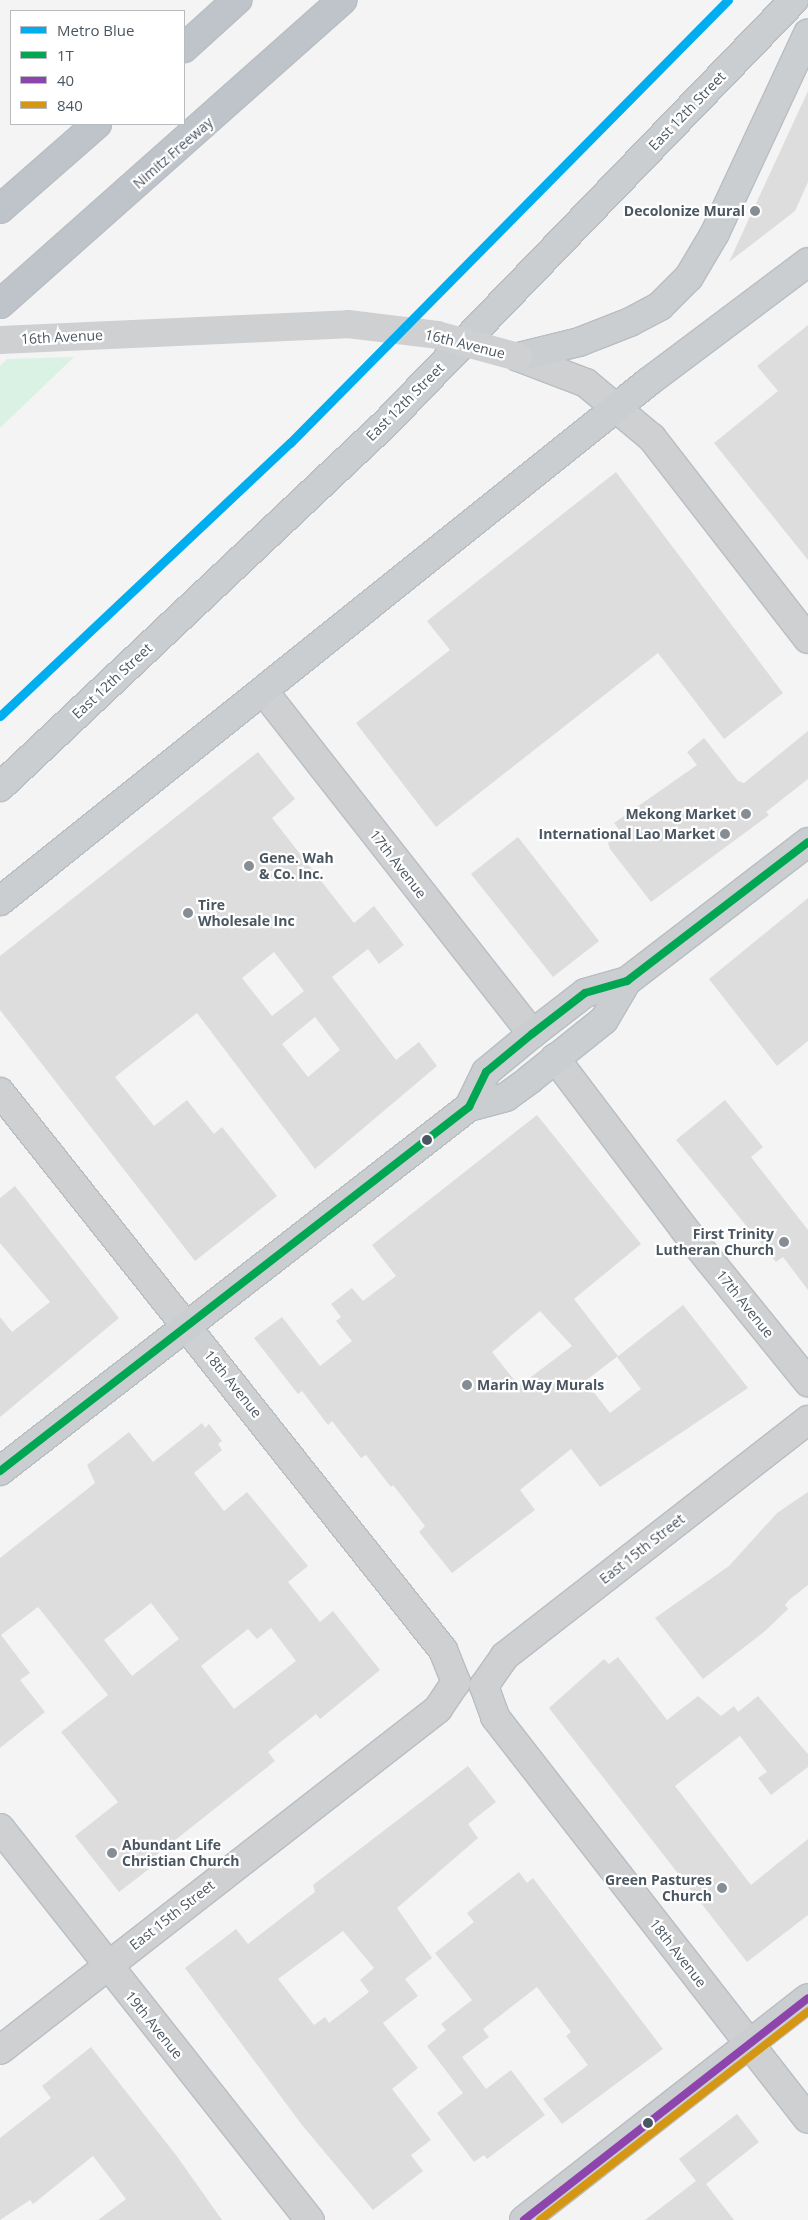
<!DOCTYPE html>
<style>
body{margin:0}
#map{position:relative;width:808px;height:2220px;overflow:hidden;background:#f4f4f4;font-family:"Open Sans",sans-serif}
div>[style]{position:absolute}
.green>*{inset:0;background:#d9f2e3}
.building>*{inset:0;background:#ddddde}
.roads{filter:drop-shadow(1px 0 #b9bec3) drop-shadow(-1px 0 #b9bec3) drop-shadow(0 1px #b9bec3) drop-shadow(0 -1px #b9bec3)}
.minor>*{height:28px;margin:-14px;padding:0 14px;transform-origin:14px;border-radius:14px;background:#ced0d2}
.major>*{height:28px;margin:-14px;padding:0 14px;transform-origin:14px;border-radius:14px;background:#caced1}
.highway>*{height:28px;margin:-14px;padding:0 14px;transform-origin:14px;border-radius:14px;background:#bec4c9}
.minor-bridge>*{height:28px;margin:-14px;padding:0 14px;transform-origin:14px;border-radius:14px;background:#ced0d2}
.bus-1>*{height:8px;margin:-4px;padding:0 4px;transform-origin:4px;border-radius:4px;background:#00a651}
.bus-2>*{height:8px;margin:-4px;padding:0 4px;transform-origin:4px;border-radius:4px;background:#8e44ad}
.bus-3>*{height:8px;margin:-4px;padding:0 4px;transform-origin:4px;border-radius:4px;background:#d49613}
.metro-1>*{height:9px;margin:-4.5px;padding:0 4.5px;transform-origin:4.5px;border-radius:4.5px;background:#00aeef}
.dots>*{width:14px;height:14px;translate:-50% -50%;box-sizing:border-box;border:2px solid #fff;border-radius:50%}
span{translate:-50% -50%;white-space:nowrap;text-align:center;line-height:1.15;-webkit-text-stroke:4.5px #fff;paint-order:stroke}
.street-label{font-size:14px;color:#4a5661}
.poi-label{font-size:14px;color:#4a5661;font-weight:700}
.right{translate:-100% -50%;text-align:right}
.left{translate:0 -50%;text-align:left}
.legend{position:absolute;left:10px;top:10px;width:175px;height:115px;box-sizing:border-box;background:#fff;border:1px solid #b7bbc0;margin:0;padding:6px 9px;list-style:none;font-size:15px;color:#4a5661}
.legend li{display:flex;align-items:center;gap:10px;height:25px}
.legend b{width:25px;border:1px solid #b7bbc0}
</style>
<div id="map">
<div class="green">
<div style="clip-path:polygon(74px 357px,0 428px,0 366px,7px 359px)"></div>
</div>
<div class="building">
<div style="clip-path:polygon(808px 91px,808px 182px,795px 211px,729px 262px)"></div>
<div style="clip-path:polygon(808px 325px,808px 560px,714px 443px,778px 391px,757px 366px)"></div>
<div style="clip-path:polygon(616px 472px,783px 693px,724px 739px,658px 653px,436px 827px,356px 723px,450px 650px,427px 621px)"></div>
<div style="clip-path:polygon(808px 731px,808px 779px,766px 812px,769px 815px,651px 902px,610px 849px,608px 843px,621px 832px,614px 823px,697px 765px,687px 752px,704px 738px,738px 781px,744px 783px)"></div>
<div style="clip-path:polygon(evenodd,258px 752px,295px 799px,272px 818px,354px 923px,374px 906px,404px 945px,379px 964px,368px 949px,332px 977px,396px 1060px,419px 1042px,437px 1066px,315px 1169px,197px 1013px,115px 1077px,154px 1126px,187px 1100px,214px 1134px,222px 1127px,277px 1196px,195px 1261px,0 1010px,0 956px,258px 752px,274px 952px,304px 991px,272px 1016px,242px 978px,274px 952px,258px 752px,315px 1017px,340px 1050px,308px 1077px,282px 1044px,315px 1017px)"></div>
<div style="clip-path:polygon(518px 837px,599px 941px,553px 977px,471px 874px)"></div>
<div style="clip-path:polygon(808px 898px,808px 1041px,777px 1066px,709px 979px)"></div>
<div style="clip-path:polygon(725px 1100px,763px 1147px,751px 1157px,808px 1230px,808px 1290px,783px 1257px,776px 1262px,676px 1140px)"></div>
<div style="clip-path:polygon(evenodd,537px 1115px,641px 1244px,574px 1299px,618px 1356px,585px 1381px,610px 1413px,641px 1389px,617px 1357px,683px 1305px,748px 1388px,600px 1487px,571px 1449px,520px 1490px,535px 1510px,452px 1573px,419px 1532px,425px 1526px,393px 1485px,391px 1487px,366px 1455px,361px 1458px,332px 1421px,328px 1425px,302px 1391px,298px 1394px,254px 1338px,282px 1317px,320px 1366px,352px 1341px,336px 1321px,341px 1317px,331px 1304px,352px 1288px,363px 1301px,396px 1276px,372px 1245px,537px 1115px,540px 1311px,572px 1346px,519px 1386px,492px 1352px,540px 1311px)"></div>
<div style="clip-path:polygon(15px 1186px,119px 1318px,0 1417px,0 1317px,12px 1332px,50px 1302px,0 1243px,0 1198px)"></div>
<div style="clip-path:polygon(evenodd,202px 1423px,205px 1428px,209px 1424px,222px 1441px,218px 1444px,222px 1450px,194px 1473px,224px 1511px,247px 1492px,308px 1566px,288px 1582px,320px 1622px,333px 1611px,380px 1670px,320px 1719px,316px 1714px,268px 1752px,275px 1761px,145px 1864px,149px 1869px,119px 1892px,75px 1836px,118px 1802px,61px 1732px,108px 1695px,38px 1607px,1px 1635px,30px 1673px,20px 1680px,45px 1712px,0 1748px,0 1558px,95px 1483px,87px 1465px,129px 1432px,153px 1462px,202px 1423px,151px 1603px,179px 1639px,132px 1676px,104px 1640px,151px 1603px,202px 1423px,271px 1628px,296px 1661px,234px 1709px,201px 1666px,248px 1629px,257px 1639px,271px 1628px)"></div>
<div style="clip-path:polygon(808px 1492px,808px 1585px,789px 1600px,785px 1605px,788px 1609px,764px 1632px,703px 1679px,655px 1618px,729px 1566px,777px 1513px)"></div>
<div style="clip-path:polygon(618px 1657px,667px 1720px,698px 1696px,721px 1716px,734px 1706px,738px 1712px,758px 1696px,808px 1754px,808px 1767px,771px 1795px,758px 1778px,767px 1772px,740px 1736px,675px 1786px,751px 1885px,808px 1839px,808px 1915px,747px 1962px,549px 1708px,604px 1659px,609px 1664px)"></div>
<div style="clip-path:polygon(evenodd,468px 1766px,496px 1802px,468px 1824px,478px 1838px,397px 1908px,432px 1958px,405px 1979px,418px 1996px,383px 2023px,418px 2068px,392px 2089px,431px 2140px,411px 2155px,423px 2171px,373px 2210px,302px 2125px,185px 1968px,236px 1929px,248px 1944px,315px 1892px,313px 1885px,468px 1766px,343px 1931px,374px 1968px,360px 1980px,369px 1992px,329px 2023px,325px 2017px,314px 2025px,278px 1979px,343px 1931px)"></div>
<div style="clip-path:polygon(519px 1872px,527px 1883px,533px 1878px,663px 2049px,562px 2124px,543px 2099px,588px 2065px,566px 2036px,571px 2032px,537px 1987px,483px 2029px,489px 2037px,462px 2057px,486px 2089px,511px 2070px,545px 2115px,487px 2159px,484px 2155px,474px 2162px,437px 2113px,463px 2093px,427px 2046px,446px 2030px,441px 2024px,472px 2000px,435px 1953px,474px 1922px,467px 1913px)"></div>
<div style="clip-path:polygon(91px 2047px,176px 2155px,222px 2220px,98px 2220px,126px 2199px,93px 2156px,33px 2204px,30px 2200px,0 2220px,0 2138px,51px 2098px,42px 2086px)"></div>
<div style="clip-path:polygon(737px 2114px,759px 2142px,706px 2184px,734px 2220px,645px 2220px,696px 2181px,679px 2159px)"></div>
</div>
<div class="roads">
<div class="minor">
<div style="left:518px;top:357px;width:73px;rotate:20.9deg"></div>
<div style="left:586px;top:383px;width:86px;rotate:39.8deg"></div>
<div style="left:652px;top:438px;width:254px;rotate:52.2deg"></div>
<div style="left:265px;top:693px;width:433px;rotate:51.9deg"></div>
<div style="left:555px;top:1058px;width:216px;rotate:52.9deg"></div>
<div style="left:685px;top:1230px;width:196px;rotate:51deg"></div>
<div style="left:0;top:1092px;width:712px;rotate:51.55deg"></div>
<div style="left:443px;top:1650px;width:35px;rotate:68deg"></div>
<div style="left:456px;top:1682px;width:32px;rotate:124deg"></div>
<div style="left:438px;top:1709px;width:555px;rotate:142.1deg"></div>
<div style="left:808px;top:1420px;width:384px;rotate:142.1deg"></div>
<div style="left:505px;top:1656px;width:37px;rotate:125deg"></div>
<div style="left:484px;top:1686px;width:33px;rotate:70deg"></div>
<div style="left:495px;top:1717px;width:509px;rotate:52.1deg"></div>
<div style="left:0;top:1828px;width:500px;rotate:51.7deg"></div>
</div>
<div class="major">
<div style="left:518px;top:357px;width:63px;rotate:-13.8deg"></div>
<div style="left:579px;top:342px;width:55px;rotate:-21.4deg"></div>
<div style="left:630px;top:322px;width:34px;rotate:-28deg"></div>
<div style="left:660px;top:306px;width:41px;rotate:-45deg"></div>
<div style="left:689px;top:277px;width:51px;rotate:-59.4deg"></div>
<div style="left:715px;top:233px;width:220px;rotate:-65deg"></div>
<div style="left:0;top:787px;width:529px;rotate:-43.32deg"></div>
<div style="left:385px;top:424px;width:589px;rotate:-46.03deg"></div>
<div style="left:0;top:901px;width:829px;rotate:-38.68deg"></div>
<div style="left:647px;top:383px;width:201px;rotate:-36.9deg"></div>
<div style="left:469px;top:1107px;width:39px;rotate:-64deg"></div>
<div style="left:486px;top:1072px;width:60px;rotate:-39.6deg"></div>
<div style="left:532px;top:1034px;width:67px;rotate:-37.7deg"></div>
<div style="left:585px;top:993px;width:44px;rotate:-15.9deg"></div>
<div style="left:0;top:1471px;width:594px;rotate:-37.82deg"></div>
<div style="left:469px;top:1107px;width:38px;rotate:-15deg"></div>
<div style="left:506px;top:1097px;width:29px;rotate:-36deg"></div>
<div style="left:529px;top:1080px;width:96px;rotate:-38.7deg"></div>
<div style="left:604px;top:1020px;width:45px;rotate:-59.5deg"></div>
<div style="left:627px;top:981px;width:228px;rotate:-37.5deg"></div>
<div style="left:524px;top:2220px;width:360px;rotate:-38deg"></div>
</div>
<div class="highway">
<div style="left:184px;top:48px;width:72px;rotate:-42.2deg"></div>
<div style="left:0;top:209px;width:129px;rotate:-41.2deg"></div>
<div style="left:0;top:304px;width:458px;rotate:-41.6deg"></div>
</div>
</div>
<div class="minor-bridge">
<div style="left:0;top:340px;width:348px;rotate:-2.6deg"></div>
<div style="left:348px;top:324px;width:90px;rotate:7deg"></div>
<div style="left:437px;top:335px;width:84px;rotate:15.2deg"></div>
</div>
<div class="bus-1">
<div style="left:0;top:1471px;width:594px;rotate:-37.82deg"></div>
<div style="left:469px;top:1107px;width:39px;rotate:-64deg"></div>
<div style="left:486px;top:1072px;width:60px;rotate:-39.6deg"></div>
<div style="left:532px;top:1034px;width:67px;rotate:-37.7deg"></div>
<div style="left:585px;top:993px;width:44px;rotate:-15.9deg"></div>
<div style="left:627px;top:981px;width:228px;rotate:-37.5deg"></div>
</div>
<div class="bus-2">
<div style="left:524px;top:2220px;width:360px;rotate:-38deg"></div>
</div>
<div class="bus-3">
<div style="left:540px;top:2220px;width:340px;rotate:-37.9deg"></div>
</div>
<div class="metro-1">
<div style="left:0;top:716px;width:398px;rotate:-43.3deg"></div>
<div style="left:290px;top:443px;width:623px;rotate:-45.33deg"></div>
</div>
<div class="dots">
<div style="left:755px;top:211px;background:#868d94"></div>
<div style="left:746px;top:814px;background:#868d94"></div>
<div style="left:725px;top:834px;background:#868d94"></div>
<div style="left:249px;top:866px;background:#868d94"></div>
<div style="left:188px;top:913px;background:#868d94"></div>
<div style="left:427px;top:1140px;background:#4a5661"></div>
<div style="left:784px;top:1242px;background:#868d94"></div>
<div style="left:467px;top:1385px;background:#868d94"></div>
<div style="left:112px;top:1853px;background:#868d94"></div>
<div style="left:722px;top:1888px;background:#868d94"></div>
<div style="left:648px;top:2123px;background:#4a5661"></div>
</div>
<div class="street-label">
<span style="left:687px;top:111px;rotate:-46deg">East 12th Street</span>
<span style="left:173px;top:153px;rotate:-41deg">Nimitz Freeway</span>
<span style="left:62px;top:337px;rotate:-3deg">16th Avenue</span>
<span style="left:465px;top:344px;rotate:14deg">16th Avenue</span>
<span style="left:405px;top:402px;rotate:-45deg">East 12th Street</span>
<span style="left:112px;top:681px;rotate:-43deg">East 12th Street</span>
<span style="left:398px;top:864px;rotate:52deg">17th Avenue</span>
<span style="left:745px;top:1304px;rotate:51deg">17th Avenue</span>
<span style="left:233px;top:1384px;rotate:51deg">18th Avenue</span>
<span style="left:642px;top:1549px;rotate:-38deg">East 15th Street</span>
<span style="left:172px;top:1915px;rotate:-38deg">East 15th Street</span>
<span style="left:678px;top:1953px;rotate:52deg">18th Avenue</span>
<span style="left:154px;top:2025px;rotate:51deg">19th Avenue</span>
</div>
<div class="poi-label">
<span class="right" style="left:745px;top:211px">Decolonize Mural</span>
<span class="right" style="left:736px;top:814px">Mekong Market</span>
<span class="right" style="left:715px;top:834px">International Lao Market</span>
<span class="left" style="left:259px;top:866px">Gene. Wah<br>&amp; Co. Inc.</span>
<span class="left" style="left:198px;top:913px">Tire<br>Wholesale Inc</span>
<span class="right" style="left:774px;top:1242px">First Trinity<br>Lutheran Church</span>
<span class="left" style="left:477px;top:1385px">Marin Way Murals</span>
<span class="left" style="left:122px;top:1853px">Abundant Life<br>Christian Church</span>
<span class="right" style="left:712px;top:1888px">Green Pastures<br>Church</span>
</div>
<ul class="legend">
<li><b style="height:6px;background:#00aeef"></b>Metro Blue</li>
<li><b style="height:6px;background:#00a651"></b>1T</li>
<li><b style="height:6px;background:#8e44ad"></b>40</li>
<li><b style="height:6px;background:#d49613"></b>840</li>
</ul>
</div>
